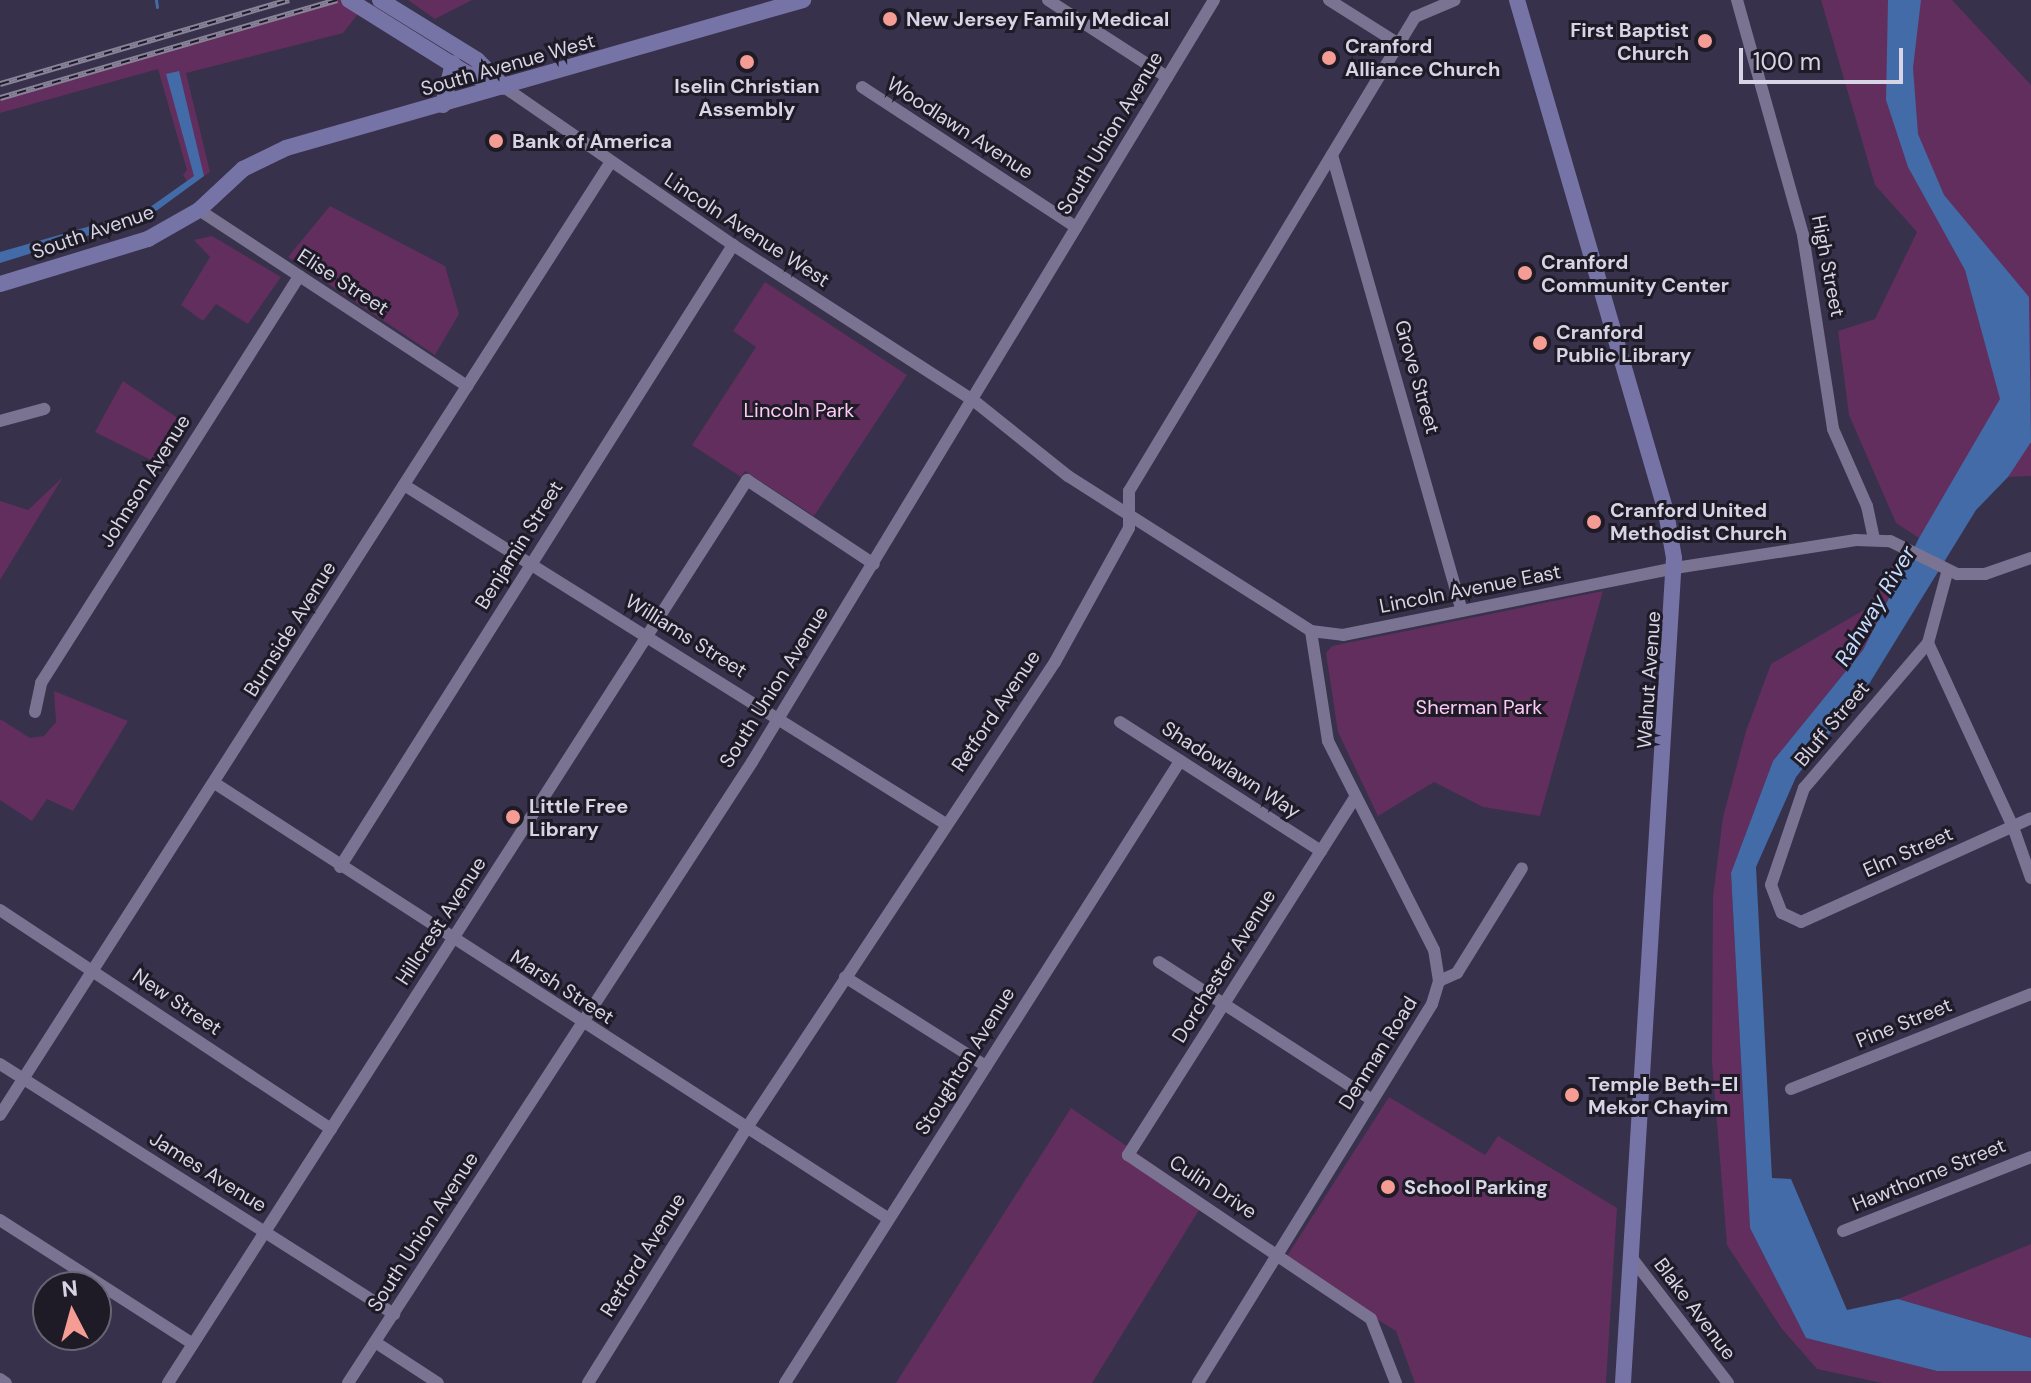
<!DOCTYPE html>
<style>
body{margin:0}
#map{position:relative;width:2031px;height:1383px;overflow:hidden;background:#37314b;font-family:"DM Sans",sans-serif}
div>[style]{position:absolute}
.green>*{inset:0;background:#622e5d}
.water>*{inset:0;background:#436ba8}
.stream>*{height:3px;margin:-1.5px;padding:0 1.5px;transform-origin:1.5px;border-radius:1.5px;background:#436ba8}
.street>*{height:12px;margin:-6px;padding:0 6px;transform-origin:6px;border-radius:6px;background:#7a7391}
.secondary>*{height:16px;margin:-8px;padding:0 8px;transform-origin:8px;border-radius:8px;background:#7674a6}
.rail>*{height:6px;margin-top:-3px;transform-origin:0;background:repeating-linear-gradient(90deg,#1e1b27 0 9px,#888399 0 18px);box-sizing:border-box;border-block:2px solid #888399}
.dots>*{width:22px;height:22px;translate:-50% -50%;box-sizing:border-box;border:4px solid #1e1b27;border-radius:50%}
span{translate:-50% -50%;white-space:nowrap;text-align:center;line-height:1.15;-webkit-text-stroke:6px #1e1b27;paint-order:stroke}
.poi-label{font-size:20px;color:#d7d4e5;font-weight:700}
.left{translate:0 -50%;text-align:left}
.right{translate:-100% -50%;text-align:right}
.street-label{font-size:20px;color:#d7d4e5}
.park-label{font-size:20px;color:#fdcaf6}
.water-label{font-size:22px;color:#c3dbfe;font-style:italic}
.north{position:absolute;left:32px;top:1271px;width:80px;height:80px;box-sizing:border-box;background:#1e1b27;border:2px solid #686573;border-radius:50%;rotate:354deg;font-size:22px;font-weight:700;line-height:32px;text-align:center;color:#d7d4e5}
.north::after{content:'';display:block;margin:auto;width:28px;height:36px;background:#f59c94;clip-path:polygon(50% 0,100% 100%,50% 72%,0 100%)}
.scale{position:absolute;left:1739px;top:48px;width:164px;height:36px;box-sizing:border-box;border:4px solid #d7d4e5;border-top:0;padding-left:10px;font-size:24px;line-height:28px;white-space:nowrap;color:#d7d4e5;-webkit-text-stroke:6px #1e1b27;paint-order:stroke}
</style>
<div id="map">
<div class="green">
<div style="clip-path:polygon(338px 0,351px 0,361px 10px,343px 33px,186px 73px,210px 172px,190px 186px,183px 175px,187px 170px,158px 69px,0 113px,0 99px)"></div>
<div style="clip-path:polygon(408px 0,472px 0,435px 19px)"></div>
<div style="clip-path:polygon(1821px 0,1952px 0,2031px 85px,2031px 476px,2008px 477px,1972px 453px,1919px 538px,1896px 523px,1849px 415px,1838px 331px,1875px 319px,1917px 232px,1875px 185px)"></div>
<div style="clip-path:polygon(330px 206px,445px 266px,459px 314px,435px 355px,288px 257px)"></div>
<div style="clip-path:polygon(212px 236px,281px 277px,248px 324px,216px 304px,203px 321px,181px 305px,210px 257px,194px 240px)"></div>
<div style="clip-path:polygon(765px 282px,907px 375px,814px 516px,745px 471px,741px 477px,692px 445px,756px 347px,733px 331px)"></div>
<div style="clip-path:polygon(123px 381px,188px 425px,161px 465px,95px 432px)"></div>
<div style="clip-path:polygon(63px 477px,0 580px,0 501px,28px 510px)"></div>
<div style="clip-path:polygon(1895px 559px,1903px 570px,1863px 650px,1773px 761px,1731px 873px,1750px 1228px,1806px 1338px,1937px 1371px,2031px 1371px,2031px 1383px,1882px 1383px,1817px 1369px,1782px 1329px,1727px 1245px,1712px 1062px,1713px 897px,1723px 817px,1746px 731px,1771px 664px,1874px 604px)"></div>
<div style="clip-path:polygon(1603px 591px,1540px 816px,1483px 807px,1434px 782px,1378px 816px,1338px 732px,1326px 653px,1332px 646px)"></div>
<div style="clip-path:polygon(54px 691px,128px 721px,73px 811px,47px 799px,32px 821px,0 800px,0 719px,30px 738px,44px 736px,56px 722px)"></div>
<div style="clip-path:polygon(1389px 1097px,1485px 1155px,1498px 1136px,1617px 1208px,1606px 1383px,1415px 1383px,1396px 1331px,1199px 1210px,1092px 1383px,896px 1383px,1071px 1108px,1287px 1256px)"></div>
<div style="clip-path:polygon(2031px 1244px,2031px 1338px,1898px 1299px)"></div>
</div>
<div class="water">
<div style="clip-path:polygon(1888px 0,1921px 0,1913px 68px,1918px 134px,1944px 195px,2029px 297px,2031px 442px,2008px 477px,1976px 510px,1869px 684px,1796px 777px,1756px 867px,1772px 1178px,1791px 1179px,1847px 1310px,1898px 1299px,2031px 1338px,2031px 1371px,1937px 1371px,1806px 1338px,1750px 1228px,1731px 873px,1773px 761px,1863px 650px,1919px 538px,2000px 399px,1965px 270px,1908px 167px,1886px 100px)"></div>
<div style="clip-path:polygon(179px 71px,204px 176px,148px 217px,0 263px,0 252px,146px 210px,194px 176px,166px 74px)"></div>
</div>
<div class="stream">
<div style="left:156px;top:0;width:7px;rotate:82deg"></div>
</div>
<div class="street">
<div style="left:1048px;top:0;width:142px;rotate:32.9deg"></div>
<div style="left:1329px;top:0;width:83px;rotate:32.2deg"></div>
<div style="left:1737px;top:0;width:244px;rotate:74.3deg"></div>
<div style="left:1803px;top:235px;width:196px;rotate:81.2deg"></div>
<div style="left:1833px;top:429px;width:84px;rotate:66.2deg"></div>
<div style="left:1867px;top:506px;width:34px;rotate:78deg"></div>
<div style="left:504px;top:87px;width:278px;rotate:34.6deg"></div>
<div style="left:733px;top:245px;width:286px;rotate:32.9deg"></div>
<div style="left:973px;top:400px;width:122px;rotate:38.7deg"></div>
<div style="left:1068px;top:476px;width:288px;rotate:32.5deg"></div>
<div style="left:1311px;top:631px;width:32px;rotate:7deg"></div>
<div style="left:1343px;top:635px;width:339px;rotate:-11.4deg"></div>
<div style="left:1675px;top:568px;width:183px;rotate:-8.8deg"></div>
<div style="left:1856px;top:540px;width:34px;rotate:2deg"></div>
<div style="left:1890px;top:541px;width:75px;rotate:26.2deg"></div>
<div style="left:1957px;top:574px;width:28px"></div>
<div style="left:1985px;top:574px;width:49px;rotate:-19.2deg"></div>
<div style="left:862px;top:87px;width:256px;rotate:33.2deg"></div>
<div style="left:1332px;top:155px;width:474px;rotate:74.1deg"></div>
<div style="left:199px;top:210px;width:321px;rotate:33.3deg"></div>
<div style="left:0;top:421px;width:46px;rotate:-15.3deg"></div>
<div style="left:404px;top:485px;width:637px;rotate:32.04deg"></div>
<div style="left:1947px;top:573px;width:73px;rotate:105.2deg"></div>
<div style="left:1928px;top:643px;width:203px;rotate:65.2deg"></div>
<div style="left:2013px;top:827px;width:54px;rotate:70.6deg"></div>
<div style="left:1928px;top:643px;width:191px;rotate:130.5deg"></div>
<div style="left:1804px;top:788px;width:102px;rotate:108.8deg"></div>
<div style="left:1771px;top:885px;width:30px;rotate:69deg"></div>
<div style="left:1782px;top:913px;width:21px;rotate:25deg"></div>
<div style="left:1801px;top:922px;width:252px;rotate:-24.3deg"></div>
<div style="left:35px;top:712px;width:30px;rotate:-78deg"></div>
<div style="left:41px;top:683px;width:482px;rotate:-57.6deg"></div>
<div style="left:1120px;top:722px;width:239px;rotate:32.7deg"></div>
<div style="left:216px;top:784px;width:801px;rotate:32.88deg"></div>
<div style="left:1354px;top:799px;width:422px;rotate:122.4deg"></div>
<div style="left:1128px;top:1155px;width:293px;rotate:34deg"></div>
<div style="left:1371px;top:1319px;width:69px;rotate:68.7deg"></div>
<div style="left:340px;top:867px;width:736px;rotate:-57.71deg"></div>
<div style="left:0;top:910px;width:397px;rotate:33.5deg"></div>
<div style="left:1159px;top:962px;width:254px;rotate:32.9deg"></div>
<div style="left:845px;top:977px;width:167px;rotate:32.3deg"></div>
<div style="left:1439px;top:981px;width:20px;rotate:-24deg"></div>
<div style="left:1457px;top:973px;width:123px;rotate:-58.2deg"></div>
<div style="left:0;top:1064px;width:467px;rotate:32.4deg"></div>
<div style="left:1791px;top:1089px;width:258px;rotate:-21.6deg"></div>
<div style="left:0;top:1115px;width:1131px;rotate:-57.35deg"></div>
<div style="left:0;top:1220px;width:229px;rotate:32.7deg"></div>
<div style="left:1843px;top:1231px;width:202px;rotate:-21.5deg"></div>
<div style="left:1631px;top:1257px;width:159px;rotate:52.4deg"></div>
<div style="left:375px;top:1342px;width:75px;rotate:33.1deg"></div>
<div style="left:0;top:1379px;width:7px;rotate:34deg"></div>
<div style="left:168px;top:1383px;width:1073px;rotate:-57.33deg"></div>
<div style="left:747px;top:480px;width:152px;rotate:33.5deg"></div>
<div style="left:348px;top:1383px;width:741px;rotate:-56.95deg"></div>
<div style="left:752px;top:762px;width:891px;rotate:-58.77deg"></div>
<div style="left:588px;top:1383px;width:299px;rotate:-58.1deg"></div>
<div style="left:746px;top:1129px;width:560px;rotate:-56.51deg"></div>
<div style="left:1055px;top:662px;width:153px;rotate:-61.1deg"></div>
<div style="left:1129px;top:528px;width:37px;rotate:-90deg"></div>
<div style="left:1129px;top:491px;width:554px;rotate:-58.89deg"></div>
<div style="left:1415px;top:17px;width:43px;rotate:-23deg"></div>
<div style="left:785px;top:1383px;width:737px;rotate:-57.58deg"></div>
<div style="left:1198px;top:1383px;width:445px;rotate:-58.3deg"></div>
<div style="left:1432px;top:1004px;width:24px;rotate:-73deg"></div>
<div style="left:1439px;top:981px;width:31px;rotate:-99deg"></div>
<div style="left:1434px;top:950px;width:234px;rotate:-116.9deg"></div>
<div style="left:1328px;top:741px;width:111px;rotate:-98.8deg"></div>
</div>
<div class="secondary">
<div style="left:349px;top:0;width:138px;rotate:32deg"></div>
<div style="left:466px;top:73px;width:40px;rotate:20.2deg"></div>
<div style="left:380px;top:0;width:114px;rotate:31.7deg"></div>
<div style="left:477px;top:60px;width:33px;rotate:45deg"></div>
<div style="left:1517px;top:0;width:533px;rotate:73.77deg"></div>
<div style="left:1666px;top:512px;width:47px;rotate:80.1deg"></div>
<div style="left:1674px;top:558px;width:827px;rotate:93.54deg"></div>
<div style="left:443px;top:105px;width:43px;rotate:-76.6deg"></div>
<div style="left:0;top:284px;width:155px;rotate:-16.9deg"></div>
<div style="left:148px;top:239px;width:59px;rotate:-29.6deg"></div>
<div style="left:199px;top:210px;width:60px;rotate:-43deg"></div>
<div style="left:243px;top:169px;width:48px;rotate:-26deg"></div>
<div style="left:286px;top:148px;width:538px;rotate:-15.97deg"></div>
</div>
<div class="rail">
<div style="left:0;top:84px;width:301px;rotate:-16.2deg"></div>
<div style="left:0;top:98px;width:351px;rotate:-16.2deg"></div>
</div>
<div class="dots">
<div style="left:890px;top:19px;background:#f59c94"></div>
<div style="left:1705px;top:41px;background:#f59c94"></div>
<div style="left:1329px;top:58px;background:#f59c94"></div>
<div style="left:747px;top:62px;background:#f59c94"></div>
<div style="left:496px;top:141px;background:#f59c94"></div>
<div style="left:1525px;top:273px;background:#f59c94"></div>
<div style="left:1540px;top:343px;background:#f59c94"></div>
<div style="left:1594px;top:522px;background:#f59c94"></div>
<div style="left:513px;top:817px;background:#f59c94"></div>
<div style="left:1572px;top:1095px;background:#f59c94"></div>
<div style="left:1388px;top:1187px;background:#f59c94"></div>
</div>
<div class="poi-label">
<span class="left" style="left:906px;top:19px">New Jersey Family Medical</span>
<span class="right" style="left:1689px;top:42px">First Baptist<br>Church</span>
<span class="left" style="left:1345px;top:58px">Cranford<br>Alliance Church</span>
<span style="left:747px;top:98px">Iselin Christian<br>Assembly</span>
<span class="left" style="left:512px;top:141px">Bank of America</span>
<span class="left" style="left:1541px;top:274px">Cranford<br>Community Center</span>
<span class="left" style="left:1556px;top:344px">Cranford<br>Public Library</span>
<span class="left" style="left:1610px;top:522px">Cranford United<br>Methodist Church</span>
<span class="left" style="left:529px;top:818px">Little Free<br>Library</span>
<span class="left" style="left:1588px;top:1096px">Temple Beth-El<br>Mekor Chayim</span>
<span class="left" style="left:1404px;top:1187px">School Parking</span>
</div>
<div class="street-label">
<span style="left:508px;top:65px;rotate:-16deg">South Avenue West</span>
<span style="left:960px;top:128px;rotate:33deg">Woodlawn Avenue</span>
<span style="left:1110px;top:133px;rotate:-59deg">South Union Avenue</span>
<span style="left:747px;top:230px;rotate:33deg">Lincoln Avenue West</span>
<span style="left:93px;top:232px;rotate:-19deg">South Avenue</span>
<span style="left:1828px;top:266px;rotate:79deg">High Street</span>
<span style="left:343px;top:282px;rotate:33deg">Elise Street</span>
<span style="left:1417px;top:377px;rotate:74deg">Grove Street</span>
<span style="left:145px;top:481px;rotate:-58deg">Johnson Avenue</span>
<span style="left:519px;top:545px;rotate:-58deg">Benjamin Street</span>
<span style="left:1470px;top:589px;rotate:-11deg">Lincoln Avenue East</span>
<span style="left:290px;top:629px;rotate:-58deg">Burnside Avenue</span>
<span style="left:686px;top:636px;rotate:32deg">Williams Street</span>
<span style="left:1649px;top:680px;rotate:-86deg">Walnut Avenue</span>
<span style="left:774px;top:687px;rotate:-58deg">South Union Avenue</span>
<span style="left:996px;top:711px;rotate:-56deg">Retford Avenue</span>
<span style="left:1832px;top:724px;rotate:-50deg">Bluff Street</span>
<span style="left:1231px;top:770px;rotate:33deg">Shadowlawn Way</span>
<span style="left:1908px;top:852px;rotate:-24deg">Elm Street</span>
<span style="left:441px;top:921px;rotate:-57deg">Hillcrest Avenue</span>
<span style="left:1224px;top:966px;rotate:-58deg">Dorchester Avenue</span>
<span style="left:562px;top:987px;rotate:33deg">Marsh Street</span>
<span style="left:177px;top:1002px;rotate:34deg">New Street</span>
<span style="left:1904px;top:1023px;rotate:-22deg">Pine Street</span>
<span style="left:1378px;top:1053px;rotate:-58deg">Denman Road</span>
<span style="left:965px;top:1061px;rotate:-58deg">Stoughton Avenue</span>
<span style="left:208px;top:1172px;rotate:32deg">James Avenue</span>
<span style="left:1929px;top:1175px;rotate:-22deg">Hawthorne Street</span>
<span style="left:1213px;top:1187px;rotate:33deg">Culin Drive</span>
<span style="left:423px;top:1232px;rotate:-57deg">South Union Avenue</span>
<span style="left:643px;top:1255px;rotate:-58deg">Retford Avenue</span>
<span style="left:1695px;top:1309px;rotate:53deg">Blake Avenue</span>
</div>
<div class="park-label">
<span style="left:799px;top:410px">Lincoln Park</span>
<span style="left:1479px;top:707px">Sherman Park</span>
</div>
<div class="water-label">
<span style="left:1875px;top:606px;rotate:-59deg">Rahway River</span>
</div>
<div class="north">N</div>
<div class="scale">100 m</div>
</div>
